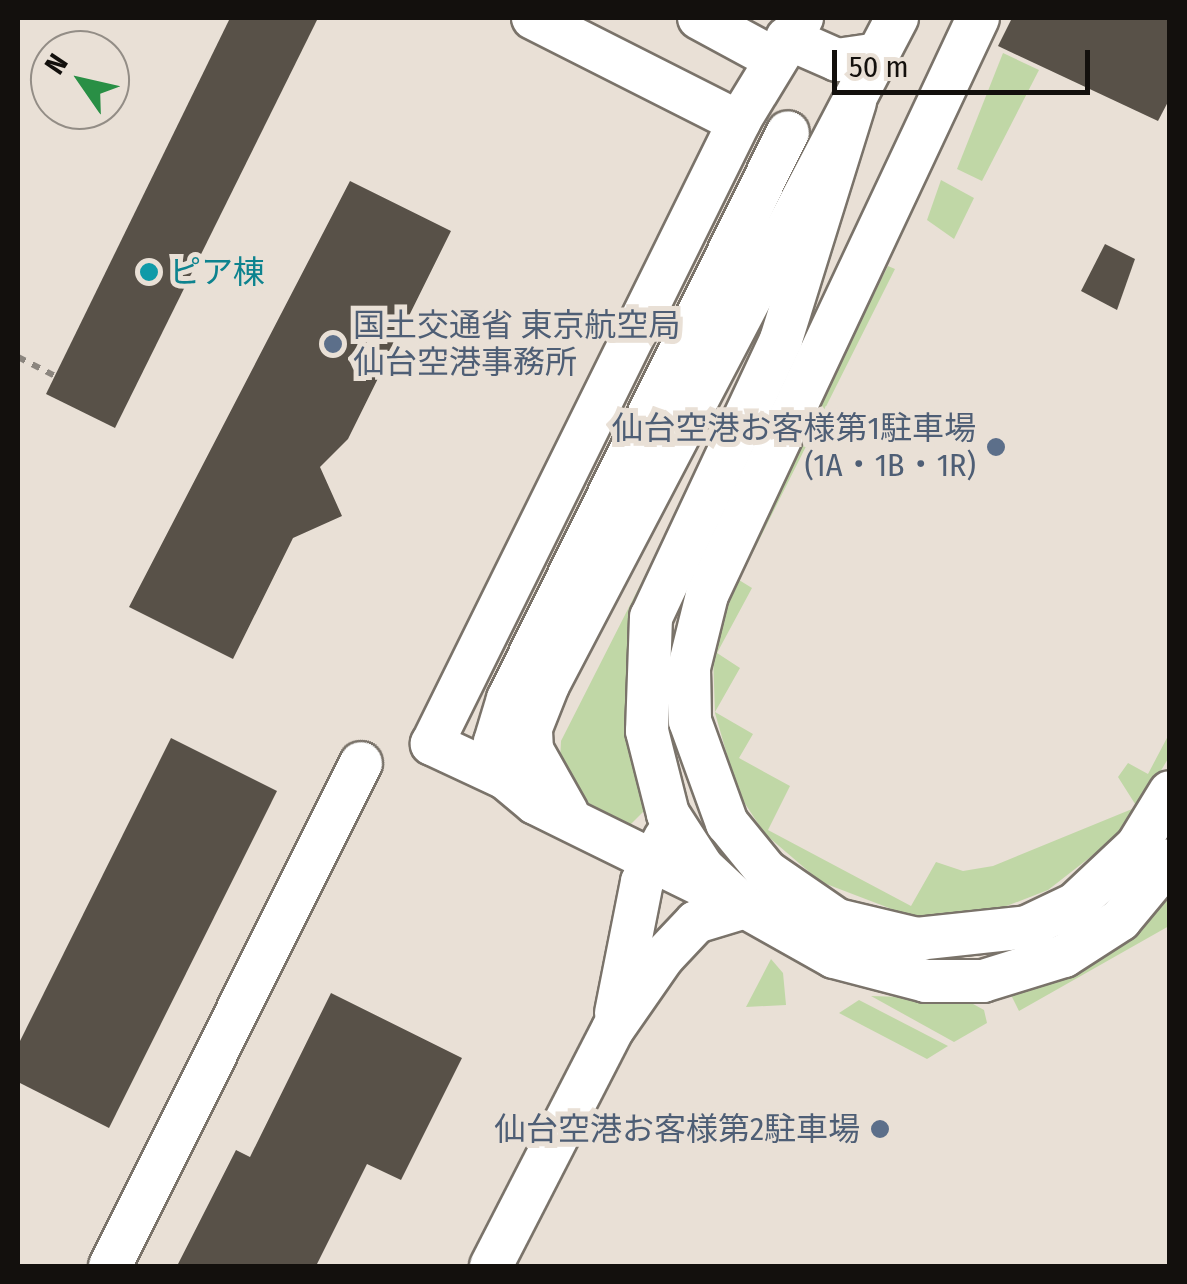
<!DOCTYPE html>
<meta charset="utf-8">
<style>
body{margin:0}
#map{position:relative;width:1187px;height:1284px;overflow:hidden;background:#e9e0d6;font-family:"Fira Sans Condensed","Noto Sans JP",sans-serif}
div>[style]{position:absolute}
.green>*{inset:0;background:#c0d7a6}
.building>*{inset:0;background:#585148}
.path>*{height:6px;margin-top:-3px;transform-origin:0;background:repeating-linear-gradient(90deg,#8b857e 0 8px,transparent 0 16px)}
.roads{filter:drop-shadow(2px 0 #7a736a) drop-shadow(-2px 0 #7a736a) drop-shadow(0 2px #7a736a) drop-shadow(0 -2px #7a736a)}
.minor>*{height:42px;margin:-21px;padding:0 21px;transform-origin:21px;border-radius:21px;background:#fff}
.dots>*{width:28px;height:28px;translate:-50% -50%;box-sizing:border-box;border:5px solid #e9e0d6;border-radius:50%}
span{translate:-50% -50%;white-space:nowrap;text-align:center;line-height:1.15;-webkit-text-stroke:10px #e9e0d6;paint-order:stroke}
.culture-label{font-size:32px;color:#0d838f}
.left{translate:0 -50%;text-align:left}
.service-label{font-size:32px;color:#4e5e75}
.right{translate:-100% -50%;text-align:right}
.frame{position:absolute;inset:0;border:20px solid #13100d;pointer-events:none}
.north{position:absolute;left:30px;top:30px;width:100px;height:100px;box-sizing:border-box;background:#e9e0d6;border:2px solid #938d86;border-radius:50%;rotate:304deg;font-size:28px;font-weight:700;line-height:40px;text-align:center;color:#13100d}
.north::after{content:'';display:block;margin:auto;width:35px;height:45px;background:#298f45;clip-path:polygon(50% 0,100% 100%,50% 72%,0 100%)}
.scale{position:absolute;left:832px;top:50px;width:258px;height:45px;box-sizing:border-box;border:5px solid #13100d;border-top:0;padding-left:12px;font-size:30px;line-height:35px;white-space:nowrap;color:#13100d;-webkit-text-stroke:8px #e9e0d6;paint-order:stroke}
</style>
<div id="map">
<div class="green">
<div style="clip-path:polygon(1003px 53px,1039px 70px,982px 181px,957px 169px)"></div>
<div style="clip-path:polygon(941px 180px,974px 198px,954px 239px,927px 220px)"></div>
<div style="clip-path:polygon(888px 266px,895px 269px,739px 580px,752px 588px,717px 653px,740px 668px,715px 712px,753px 734px,739px 758px,790px 786px,768px 830px,911px 906px,936px 862px,963px 871px,993px 866px,1137px 807px,1118px 777px,1128px 763px,1148px 774px,1169px 734px,1169px 757px,1156px 779px,1137px 806px,1111px 841px,1048px 890px,986px 914px,910px 916px,821px 882px,765px 834px,738px 793px,715px 713px,713px 654px,724px 616px,767px 507px)"></div>
<div style="clip-path:polygon(765px 339px,634px 618px,627px 716px,646px 809px,627px 828px,582px 807px,560px 761px,561px 741px)"></div>
<div style="clip-path:polygon(1169px 896px,1169px 926px,1019px 1011px,1010px 993px,1078px 970px)"></div>
<div style="clip-path:polygon(771px 959px,783px 973px,786px 1005px,746px 1007px)"></div>
<div style="clip-path:polygon(871px 996px,964px 999px,984px 1010px,987px 1023px,954px 1042px)"></div>
<div style="clip-path:polygon(859px 1000px,948px 1046px,927px 1059px,839px 1013px)"></div>
</div>
<div class="building">
<div style="clip-path:polygon(230px 18px,318px 18px,115px 428px,46px 394px)"></div>
<div style="clip-path:polygon(1012px 18px,1170px 18px,1170px 98px,1158px 121px,998px 46px)"></div>
<div style="clip-path:polygon(350px 181px,451px 231px,348px 439px,320px 467px,342px 516px,293px 538px,233px 659px,129px 607px)"></div>
<div style="clip-path:polygon(1105px 244px,1135px 259px,1117px 310px,1081px 291px)"></div>
<div style="clip-path:polygon(171px 738px,277px 791px,109px 1128px,18px 1082px,18px 1045px)"></div>
<div style="clip-path:polygon(331px 993px,462px 1058px,401px 1180px,367px 1164px,316px 1266px,177px 1266px,236px 1150px,250px 1157px)"></div>
</div>
<div class="path">
<div style="left:18px;top:357px;width:42px;rotate:27.2deg"></div>
</div>
<div class="roads">
<div class="minor">
<div style="left:533px;top:18px;width:231px;rotate:26.8deg"></div>
<div style="left:699px;top:18px;width:84px;rotate:28.4deg"></div>
<div style="left:978px;top:18px;width:637px;rotate:115.16deg"></div>
<div style="left:707px;top:595px;width:75px;rotate:103.9deg"></div>
<div style="left:689px;top:668px;width:53px;rotate:88.9deg"></div>
<div style="left:690px;top:721px;width:109px;rotate:70.1deg"></div>
<div style="left:727px;top:823px;width:62px;rotate:50.9deg"></div>
<div style="left:766px;top:871px;width:86px;rotate:34.6deg"></div>
<div style="left:837px;top:920px;width:82px;rotate:13.4deg"></div>
<div style="left:917px;top:939px;width:111px;rotate:-6.2deg"></div>
<div style="left:1027px;top:927px;width:53px;rotate:-25.6deg"></div>
<div style="left:1075px;top:904px;width:85px;rotate:-43.1deg"></div>
<div style="left:1137px;top:846px;width:63px;rotate:-58.6deg"></div>
<div style="left:787px;top:38px;width:55px;rotate:23.7deg"></div>
<div style="left:837px;top:60px;width:42px;rotate:-8.1deg"></div>
<div style="left:855px;top:102px;width:249px;rotate:107.3deg"></div>
<div style="left:781px;top:340px;width:306px;rotate:115.1deg"></div>
<div style="left:651px;top:617px;width:114px;rotate:92deg"></div>
<div style="left:647px;top:731px;width:86px;rotate:75.8deg"></div>
<div style="left:668px;top:814px;width:64px;rotate:57.1deg"></div>
<div style="left:703px;top:868px;width:57px;rotate:42.9deg"></div>
<div style="left:745px;top:907px;width:102px;rotate:29.3deg"></div>
<div style="left:834px;top:957px;width:95px;rotate:14.6deg"></div>
<div style="left:926px;top:981px;width:57px"></div>
<div style="left:983px;top:981px;width:85px;rotate:-17.2deg"></div>
<div style="left:1064px;top:956px;width:67px;rotate:-32.7deg"></div>
<div style="left:1120px;top:920px;width:78px;rotate:-50.2deg"></div>
<div style="left:505px;top:778px;width:81px;rotate:-155deg"></div>
<div style="left:432px;top:744px;width:698px;rotate:-63.73deg"></div>
<div style="left:741px;top:118px;width:117px;rotate:-58.6deg"></div>
<div style="left:567px;top:812px;width:71px;rotate:-119.4deg"></div>
<div style="left:532px;top:750px;width:22px;rotate:-93deg"></div>
<div style="left:531px;top:728px;width:46px;rotate:-68.4deg"></div>
<div style="left:548px;top:685px;width:753px;rotate:-62.38deg"></div>
<div style="left:718px;top:893px;width:204px;rotate:-153.8deg"></div>
<div style="left:535px;top:803px;width:39px;rotate:-140deg"></div>
<div style="left:505px;top:778px;width:37px;rotate:-106deg"></div>
<div style="left:495px;top:742px;width:45px;rotate:-73.2deg"></div>
<div style="left:508px;top:699px;width:632px;rotate:-63.72deg"></div>
<div style="left:616px;top:1013px;width:134px;rotate:-78.8deg"></div>
<div style="left:642px;top:882px;width:50px;rotate:-62.4deg"></div>
<div style="left:110px;top:1266px;width:562px;rotate:-63.48deg"></div>
<div style="left:491px;top:1266px;width:267px;rotate:-62.8deg"></div>
<div style="left:613px;top:1029px;width:88px;rotate:-55.2deg"></div>
<div style="left:663px;top:957px;width:48px;rotate:-46.7deg"></div>
<div style="left:696px;top:922px;width:51px;rotate:-17deg"></div>
</div>
</div>
<div class="dots">
<div style="left:149px;top:272px;background:#0f9aa8"></div>
<div style="left:333px;top:344px;background:#5c6f8a"></div>
<div style="left:996px;top:447px;background:#5c6f8a"></div>
<div style="left:880px;top:1129px;background:#5c6f8a"></div>
</div>
<div class="culture-label">
<span class="left" style="left:169px;top:272px">ピア棟</span>
</div>
<div class="service-label">
<span class="left" style="left:353px;top:344px">国土交通省 東京航空局<br>仙台空港事務所</span>
<span class="right" style="left:976px;top:447px">仙台空港お客様第1駐車場<br>(1A・1B・1R)</span>
<span class="right" style="left:860px;top:1129px">仙台空港お客様第2駐車場</span>
</div>
<div class="frame"></div>
<div class="north">N</div>
<div class="scale">50 m</div>
</div>
